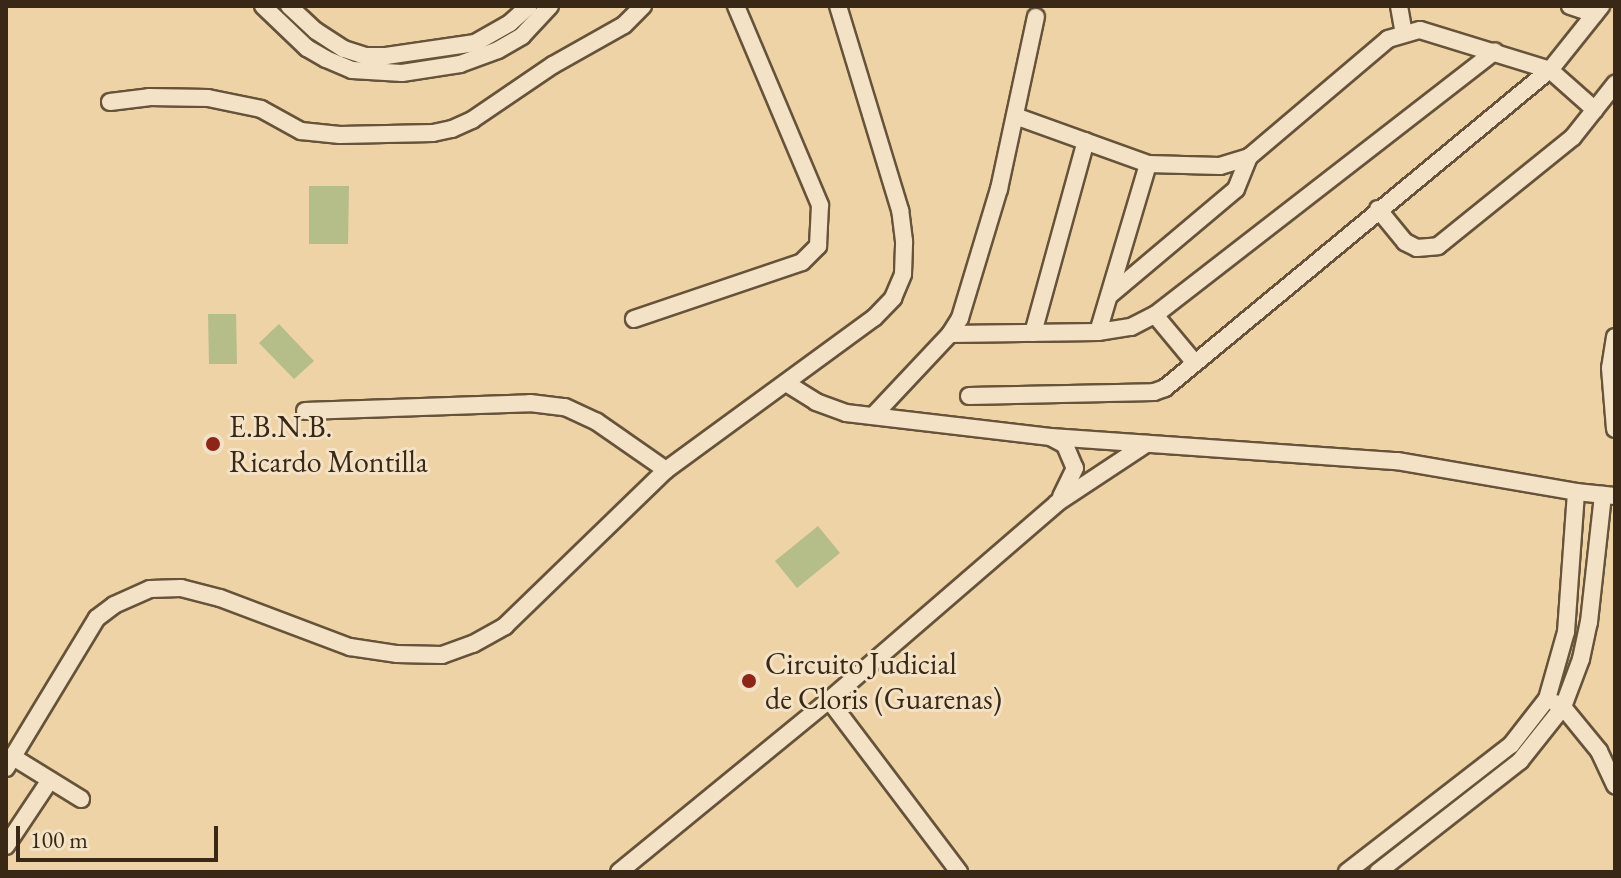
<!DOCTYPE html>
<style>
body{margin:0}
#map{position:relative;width:1621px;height:878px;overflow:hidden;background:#edd3a6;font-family:"EB Garamond",serif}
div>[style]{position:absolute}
.green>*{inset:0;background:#b5bd89}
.roads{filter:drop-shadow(2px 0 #665339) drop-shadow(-2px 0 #665339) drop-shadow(0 2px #665339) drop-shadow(0 -2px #665339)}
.minor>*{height:16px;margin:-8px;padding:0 8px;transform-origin:8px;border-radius:8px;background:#f3e2c5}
.dots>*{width:22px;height:22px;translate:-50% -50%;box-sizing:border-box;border:4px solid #f3e2c5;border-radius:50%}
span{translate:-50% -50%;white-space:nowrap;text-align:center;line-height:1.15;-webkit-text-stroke:6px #f3e2c5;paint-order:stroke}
.poi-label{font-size:30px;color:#392815}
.left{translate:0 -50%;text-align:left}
.frame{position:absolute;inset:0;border:8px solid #392815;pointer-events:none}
.scale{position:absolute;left:16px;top:826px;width:202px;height:36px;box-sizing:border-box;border:4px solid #392815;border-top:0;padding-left:10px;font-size:24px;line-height:28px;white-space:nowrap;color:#392815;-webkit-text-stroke:6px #f3e2c5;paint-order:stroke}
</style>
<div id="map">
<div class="green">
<div style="clip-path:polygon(309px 186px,349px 186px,348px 244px,309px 244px)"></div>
<div style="clip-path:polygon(208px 314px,236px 314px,237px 364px,209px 364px)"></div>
<div style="clip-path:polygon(279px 324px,314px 361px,294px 379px,259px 343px)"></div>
<div style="clip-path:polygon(818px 526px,840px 553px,797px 588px,775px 561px)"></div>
</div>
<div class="roads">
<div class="minor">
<div style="left:263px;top:6px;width:61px;rotate:43.7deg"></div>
<div style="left:307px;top:48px;width:22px;rotate:30deg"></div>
<div style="left:326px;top:59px;width:28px;rotate:23deg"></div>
<div style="left:352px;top:70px;width:50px;rotate:3.4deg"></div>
<div style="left:402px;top:73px;width:59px;rotate:-8.8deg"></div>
<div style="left:460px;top:64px;width:40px;rotate:-20.2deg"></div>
<div style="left:498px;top:50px;width:28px;rotate:-30deg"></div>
<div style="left:522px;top:36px;width:41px;rotate:-47deg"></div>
<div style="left:289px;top:6px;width:37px;rotate:43deg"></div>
<div style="left:316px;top:31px;width:33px;rotate:33deg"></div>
<div style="left:344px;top:49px;width:23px;rotate:18deg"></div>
<div style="left:366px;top:56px;width:20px"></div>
<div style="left:386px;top:56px;width:90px;rotate:-8.3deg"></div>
<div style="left:475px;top:43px;width:40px;rotate:-29.7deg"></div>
<div style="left:510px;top:23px;width:25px;rotate:-42deg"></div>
<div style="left:1399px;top:6px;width:27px;rotate:80deg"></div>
<div style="left:1570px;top:6px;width:26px;rotate:18deg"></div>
<div style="left:110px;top:102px;width:39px;rotate:-7deg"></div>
<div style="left:149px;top:97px;width:59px;rotate:1deg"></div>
<div style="left:208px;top:98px;width:54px;rotate:11.7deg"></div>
<div style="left:261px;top:109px;width:46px;rotate:28.8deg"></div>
<div style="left:301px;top:131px;width:39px;rotate:6deg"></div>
<div style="left:340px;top:135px;width:93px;rotate:-1.2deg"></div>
<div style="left:433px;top:133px;width:19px;rotate:-12deg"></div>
<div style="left:452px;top:129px;width:22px;rotate:-24deg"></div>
<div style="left:472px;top:120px;width:98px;rotate:-34.2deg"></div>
<div style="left:553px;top:65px;width:81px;rotate:-29.4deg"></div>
<div style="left:624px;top:25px;width:27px;rotate:-45deg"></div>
<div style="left:1015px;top:116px;width:141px;rotate:19.8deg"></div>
<div style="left:1148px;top:164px;width:72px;rotate:1.6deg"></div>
<div style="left:1220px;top:166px;width:30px;rotate:-17deg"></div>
<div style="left:1249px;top:157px;width:182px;rotate:-40.3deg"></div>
<div style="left:1388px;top:39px;width:33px;rotate:-16deg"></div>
<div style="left:1420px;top:30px;width:136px;rotate:17.1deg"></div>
<div style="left:1550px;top:70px;width:60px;rotate:41.6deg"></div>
<div style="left:1378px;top:209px;width:43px;rotate:50.7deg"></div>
<div style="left:1405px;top:242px;width:13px;rotate:27deg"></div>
<div style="left:1417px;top:248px;width:21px;rotate:-5deg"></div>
<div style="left:1438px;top:246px;width:174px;rotate:-38.9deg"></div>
<div style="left:1573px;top:137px;width:68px;rotate:-51.6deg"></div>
<div style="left:1109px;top:296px;width:166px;rotate:-40.1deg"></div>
<div style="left:1236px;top:189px;width:35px;rotate:-68deg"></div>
<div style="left:1155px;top:315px;width:62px;rotate:50.2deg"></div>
<div style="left:634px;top:319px;width:177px;rotate:-18.7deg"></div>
<div style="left:802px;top:262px;width:23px;rotate:-45deg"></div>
<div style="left:818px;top:246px;width:41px;rotate:-87.2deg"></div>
<div style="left:820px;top:205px;width:216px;rotate:-112.9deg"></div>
<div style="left:1098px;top:332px;width:175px;rotate:-73.4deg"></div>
<div style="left:1033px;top:333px;width:199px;rotate:-74.6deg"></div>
<div style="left:950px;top:334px;width:148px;rotate:-0.8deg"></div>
<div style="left:1098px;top:332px;width:33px;rotate:-9deg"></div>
<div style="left:1131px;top:327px;width:27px;rotate:-27deg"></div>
<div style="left:1155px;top:315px;width:430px;rotate:-37.8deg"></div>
<div style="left:1615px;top:337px;width:31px;rotate:99deg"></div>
<div style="left:1610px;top:368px;width:61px;rotate:85.3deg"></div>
<div style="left:786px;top:383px;width:36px;rotate:32deg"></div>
<div style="left:816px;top:402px;width:32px;rotate:20deg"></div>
<div style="left:846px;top:413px;width:206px;rotate:6.7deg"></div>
<div style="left:1051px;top:437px;width:347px;rotate:4deg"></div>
<div style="left:1397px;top:461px;width:182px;rotate:9.8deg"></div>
<div style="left:1576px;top:492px;width:39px;rotate:6deg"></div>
<div style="left:969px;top:396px;width:185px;rotate:-1.2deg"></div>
<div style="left:1154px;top:392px;width:12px;rotate:-20deg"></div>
<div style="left:1165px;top:388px;width:499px;rotate:-39.6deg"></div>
<div style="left:1550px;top:70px;width:82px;rotate:-51.4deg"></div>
<div style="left:305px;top:411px;width:225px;rotate:-2deg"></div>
<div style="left:530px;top:403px;width:35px;rotate:7deg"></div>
<div style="left:565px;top:407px;width:35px;rotate:25deg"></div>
<div style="left:597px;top:422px;width:84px;rotate:34.8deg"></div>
<div style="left:873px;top:416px;width:112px;rotate:-46.8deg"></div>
<div style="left:950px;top:334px;width:19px;rotate:-58deg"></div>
<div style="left:960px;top:318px;width:135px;rotate:-73.2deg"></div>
<div style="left:999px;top:189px;width:176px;rotate:-77.9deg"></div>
<div style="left:1052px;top:438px;width:15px;rotate:28deg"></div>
<div style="left:1065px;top:445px;width:25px;rotate:67deg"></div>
<div style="left:1075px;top:468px;width:32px;rotate:116deg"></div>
<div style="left:829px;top:700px;width:216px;rotate:52.9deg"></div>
<div style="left:1555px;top:703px;width:9px;rotate:27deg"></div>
<div style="left:1563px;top:707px;width:57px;rotate:50.7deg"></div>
<div style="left:1599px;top:751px;width:38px;rotate:65deg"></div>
<div style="left:13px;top:757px;width:80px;rotate:31.7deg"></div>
<div style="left:6px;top:768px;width:175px;rotate:-58.8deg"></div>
<div style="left:97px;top:618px;width:21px;rotate:-37deg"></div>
<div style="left:114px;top:605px;width:39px;rotate:-24deg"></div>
<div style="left:150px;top:589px;width:31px;rotate:-2deg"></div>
<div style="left:181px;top:588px;width:40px;rotate:14.4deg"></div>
<div style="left:220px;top:598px;width:139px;rotate:20.7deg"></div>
<div style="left:350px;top:647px;width:48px;rotate:8.5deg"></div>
<div style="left:397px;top:654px;width:45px;rotate:1.3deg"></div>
<div style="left:442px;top:655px;width:33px;rotate:-20deg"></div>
<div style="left:473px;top:644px;width:37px;rotate:-29deg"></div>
<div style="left:505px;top:626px;width:224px;rotate:-44.1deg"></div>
<div style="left:666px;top:470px;width:258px;rotate:-36.2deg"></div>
<div style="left:874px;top:318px;width:28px;rotate:-46deg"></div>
<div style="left:893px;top:298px;width:26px;rotate:-67deg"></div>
<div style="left:903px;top:274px;width:33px;rotate:-88deg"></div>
<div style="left:904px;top:241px;width:31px;rotate:-97deg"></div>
<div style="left:900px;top:210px;width:213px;rotate:-106.9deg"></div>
<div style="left:6px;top:846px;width:79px;rotate:-56.3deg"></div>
<div style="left:619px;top:872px;width:271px;rotate:-39.3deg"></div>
<div style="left:829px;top:700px;width:301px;rotate:-40.8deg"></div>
<div style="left:1057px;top:503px;width:107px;rotate:-33.5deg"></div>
<div style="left:1347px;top:872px;width:207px;rotate:-37.8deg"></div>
<div style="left:1511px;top:745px;width:58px;rotate:-52deg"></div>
<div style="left:1547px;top:699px;width:70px;rotate:-74.2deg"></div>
<div style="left:1566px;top:632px;width:140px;rotate:-85.9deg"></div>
<div style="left:1378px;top:872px;width:180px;rotate:-38deg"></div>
<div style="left:1520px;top:761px;width:69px;rotate:-51.5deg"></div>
<div style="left:1563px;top:707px;width:51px;rotate:-69.4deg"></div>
<div style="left:1581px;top:659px;width:38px;rotate:-78deg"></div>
<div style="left:1589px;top:622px;width:128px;rotate:-83.7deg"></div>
</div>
</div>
<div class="dots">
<div style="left:213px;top:444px;background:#8f2418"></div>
<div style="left:749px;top:681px;background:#8f2418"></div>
</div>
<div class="poi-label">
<span class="left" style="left:229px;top:444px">E.B.N.B.<br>Ricardo Montilla</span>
<span class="left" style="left:765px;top:681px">Circuito Judicial<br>de Cloris (Guarenas)</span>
</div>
<div class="frame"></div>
<div class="scale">100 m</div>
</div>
